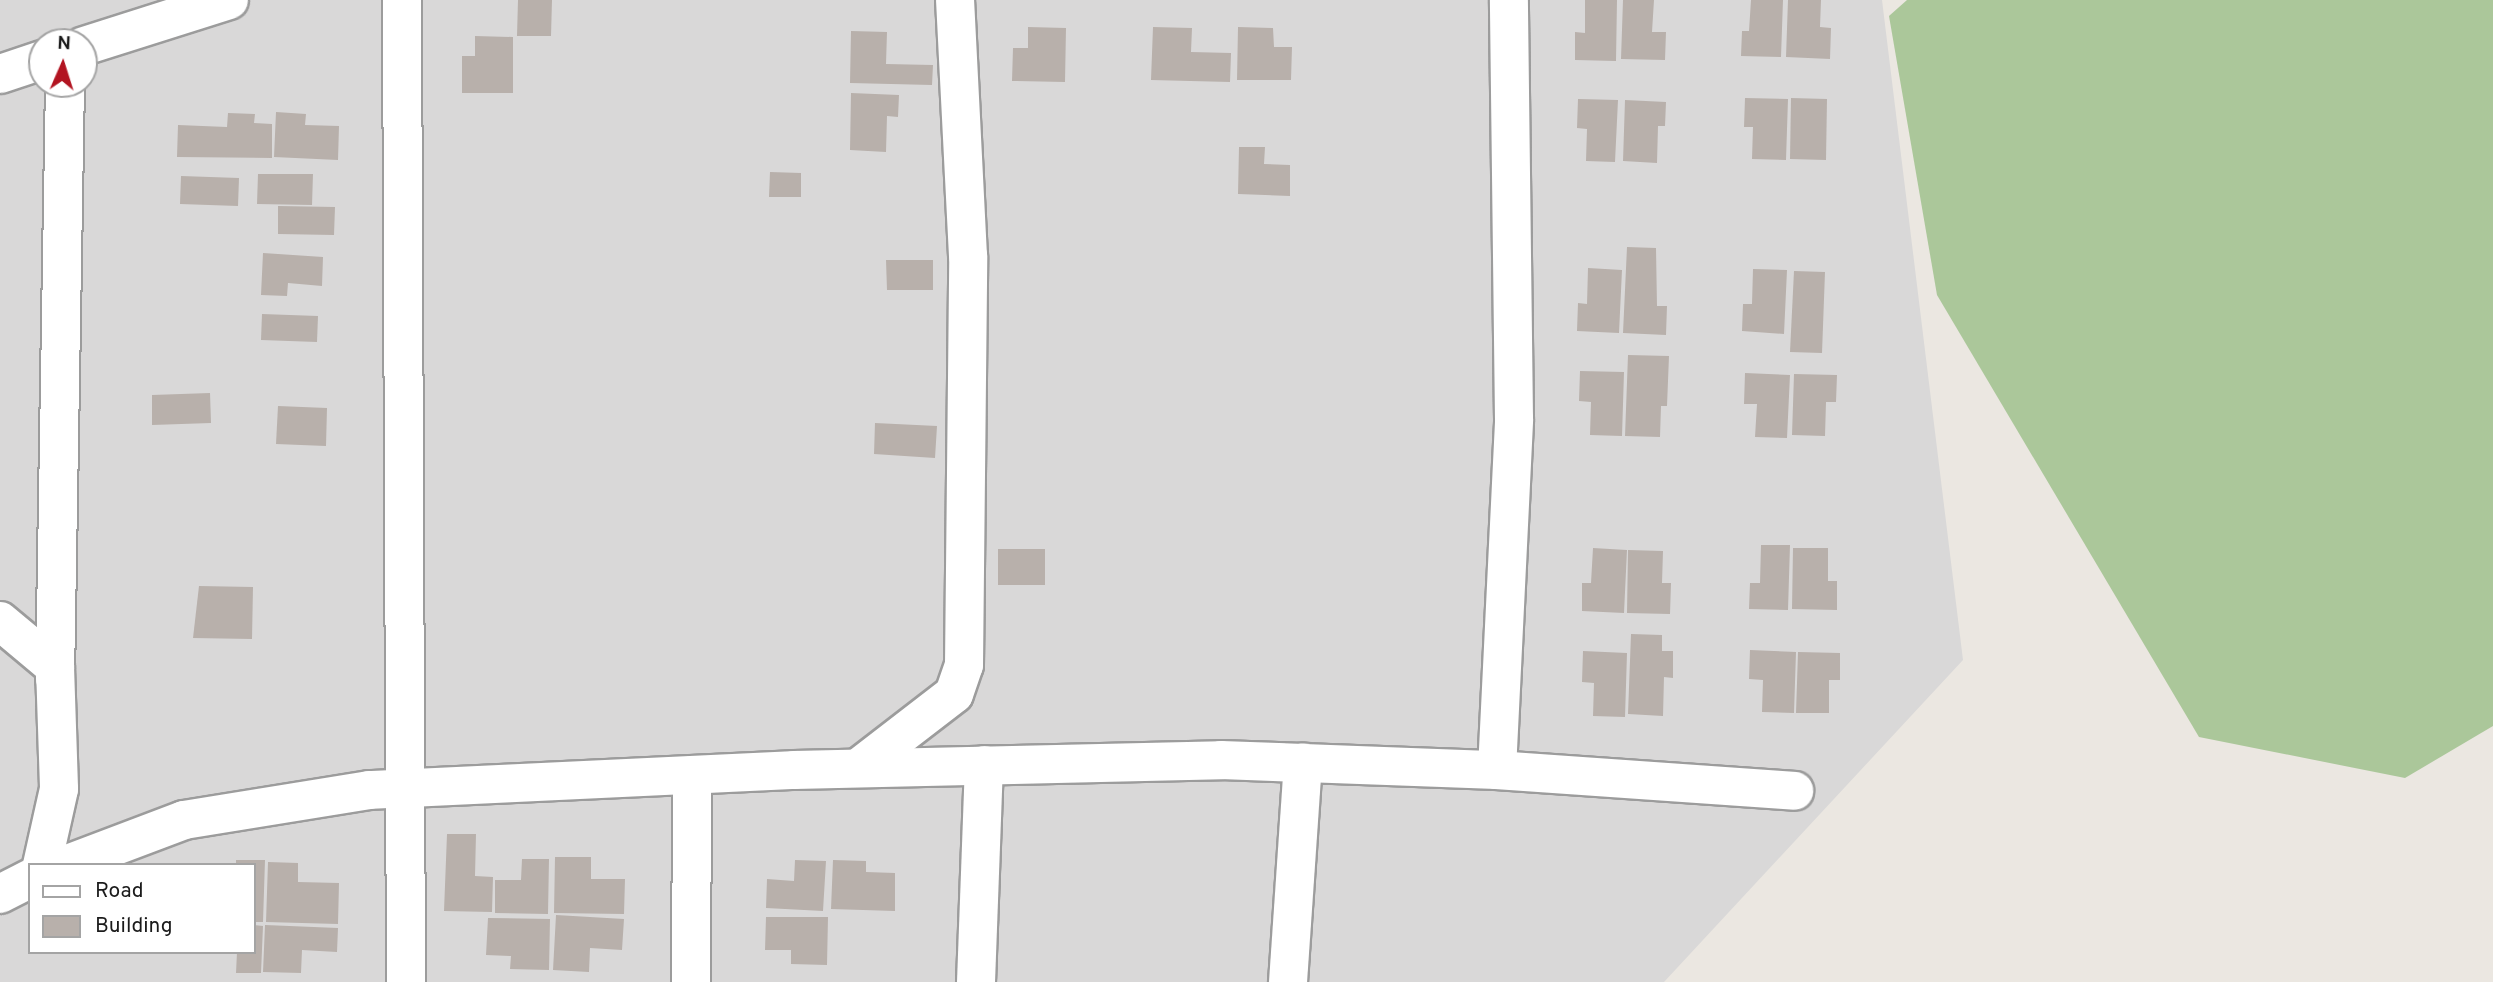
<!DOCTYPE html>
<style>
body{margin:0}
#map{position:relative;width:2493px;height:982px;overflow:hidden;background:#ebe7e1;font-family:Overpass,sans-serif}
div>[style]{position:absolute}
.residential>*{inset:0;background:#d9d8d8}
.forest>*{inset:0;background:#abc79a}
.building>*{inset:0;background:#b8b0ab}
.roads{filter:drop-shadow(2px 0 #9c9c9c) drop-shadow(-2px 0 #9c9c9c) drop-shadow(0 2px #9c9c9c) drop-shadow(0 -2px #9c9c9c)}
.street>*{height:38px;margin:-19px;padding:0 19px;transform-origin:19px;border-radius:19px;background:#fff}
span{translate:-50% -50%;white-space:nowrap;text-align:center;line-height:1.15;-webkit-text-stroke:6px #fff;paint-order:stroke}
.legend{position:absolute;left:28px;top:863px;width:228px;height:91px;box-sizing:border-box;background:#fff;border:2px solid #a4a4a4;margin:0;padding:9px 12px;list-style:none;font-size:21px;color:#1b1b1b}
.legend li{display:flex;align-items:center;gap:14px;height:35px}
.legend b{width:35px;border:2px solid #a4a4a4}
.north{position:absolute;left:28px;top:28px;width:70px;height:70px;box-sizing:border-box;background:#fff;border:2px solid #a4a4a4;border-radius:50%;rotate:3deg;font-size:19px;font-weight:700;line-height:28px;text-align:center;color:#1b1b1b}
.north::after{content:'';display:block;margin:auto;width:24px;height:32px;background:#b21421;clip-path:polygon(50% 0,100% 100%,50% 72%,0 100%)}
</style>
<div id="map">
<div class="residential">
<div style="clip-path:polygon(evenodd,0 0,1882px 0,1963px 660px,1664px 982px,0 982px,0 0,42px 42px,84px 42px,84px 84px,42px 84px,42px 42px,0 0,30px 865px,254px 865px,254px 952px,30px 952px,30px 865px)"></div>
</div>
<div class="forest">
<div style="clip-path:polygon(1907px 0,2493px 0,2493px 726px,2405px 778px,2199px 737px,1937px 295px,1889px 16px)"></div>
</div>
<div class="building">
<div style="clip-path:polygon(518px 0,552px 0,551px 36px,517px 36px)"></div>
<div style="clip-path:polygon(1585px 0,1617px 0,1616px 61px,1575px 60px,1575px 32px,1585px 33px)"></div>
<div style="clip-path:polygon(1623px 0,1654px 0,1652px 32px,1666px 32px,1665px 60px,1621px 59px)"></div>
<div style="clip-path:polygon(1751px 0,1783px 0,1781px 57px,1741px 56px,1742px 31px,1749px 31px)"></div>
<div style="clip-path:polygon(1788px 0,1821px 0,1820px 27px,1831px 28px,1830px 59px,1786px 57px)"></div>
<div style="clip-path:polygon(1028px 27px,1066px 28px,1065px 82px,1012px 81px,1013px 48px,1028px 48px)"></div>
<div style="clip-path:polygon(1153px 27px,1192px 28px,1191px 52px,1231px 53px,1230px 82px,1151px 80px)"></div>
<div style="clip-path:polygon(1238px 27px,1273px 28px,1274px 47px,1292px 47px,1291px 80px,1237px 80px)"></div>
<div style="clip-path:polygon(851px 31px,887px 32px,886px 64px,933px 65px,932px 85px,850px 83px)"></div>
<div style="clip-path:polygon(475px 36px,513px 37px,513px 93px,462px 93px,462px 56px,475px 56px)"></div>
<div style="clip-path:polygon(851px 93px,899px 95px,898px 117px,887px 116px,886px 152px,850px 150px)"></div>
<div style="clip-path:polygon(1745px 98px,1788px 99px,1786px 160px,1752px 159px,1753px 127px,1744px 127px)"></div>
<div style="clip-path:polygon(1791px 98px,1827px 99px,1826px 160px,1790px 159px)"></div>
<div style="clip-path:polygon(1578px 99px,1618px 100px,1615px 162px,1586px 161px,1587px 129px,1577px 128px)"></div>
<div style="clip-path:polygon(1625px 100px,1666px 102px,1665px 126px,1658px 126px,1657px 163px,1623px 161px)"></div>
<div style="clip-path:polygon(276px 112px,306px 114px,305px 125px,339px 126px,338px 160px,274px 157px)"></div>
<div style="clip-path:polygon(228px 113px,255px 114px,254px 123px,272px 124px,272px 158px,177px 157px,178px 125px,227px 127px)"></div>
<div style="clip-path:polygon(1239px 147px,1265px 147px,1264px 164px,1290px 165px,1290px 196px,1238px 194px)"></div>
<div style="clip-path:polygon(770px 172px,801px 173px,801px 197px,769px 197px)"></div>
<div style="clip-path:polygon(258px 174px,313px 174px,312px 205px,257px 204px)"></div>
<div style="clip-path:polygon(181px 176px,239px 178px,238px 206px,180px 204px)"></div>
<div style="clip-path:polygon(278px 206px,335px 207px,334px 235px,278px 234px)"></div>
<div style="clip-path:polygon(1627px 247px,1656px 248px,1657px 306px,1667px 306px,1666px 335px,1623px 333px)"></div>
<div style="clip-path:polygon(263px 253px,323px 257px,322px 286px,288px 283px,287px 296px,261px 295px)"></div>
<div style="clip-path:polygon(886px 260px,933px 260px,933px 290px,887px 290px)"></div>
<div style="clip-path:polygon(1588px 268px,1622px 270px,1619px 333px,1577px 331px,1578px 303px,1587px 304px)"></div>
<div style="clip-path:polygon(1753px 269px,1787px 270px,1784px 334px,1742px 331px,1743px 304px,1752px 304px)"></div>
<div style="clip-path:polygon(1794px 271px,1825px 272px,1822px 353px,1790px 352px)"></div>
<div style="clip-path:polygon(262px 314px,318px 316px,317px 342px,261px 340px)"></div>
<div style="clip-path:polygon(1628px 355px,1669px 356px,1667px 406px,1661px 406px,1660px 437px,1625px 436px)"></div>
<div style="clip-path:polygon(1580px 371px,1624px 372px,1622px 436px,1590px 435px,1591px 402px,1579px 401px)"></div>
<div style="clip-path:polygon(1745px 373px,1790px 375px,1787px 438px,1755px 437px,1757px 404px,1744px 404px)"></div>
<div style="clip-path:polygon(1794px 374px,1837px 375px,1836px 402px,1826px 402px,1825px 436px,1792px 435px)"></div>
<div style="clip-path:polygon(210px 393px,211px 423px,152px 425px,152px 395px)"></div>
<div style="clip-path:polygon(278px 406px,327px 408px,326px 446px,276px 444px)"></div>
<div style="clip-path:polygon(875px 423px,937px 426px,935px 458px,874px 454px)"></div>
<div style="clip-path:polygon(1761px 545px,1790px 545px,1788px 610px,1749px 609px,1750px 583px,1760px 583px)"></div>
<div style="clip-path:polygon(1593px 548px,1627px 550px,1624px 613px,1582px 611px,1582px 583px,1591px 583px)"></div>
<div style="clip-path:polygon(1793px 548px,1828px 548px,1828px 581px,1837px 581px,1837px 610px,1792px 609px)"></div>
<div style="clip-path:polygon(998px 549px,1045px 549px,1045px 585px,998px 585px)"></div>
<div style="clip-path:polygon(1628px 550px,1663px 551px,1662px 583px,1671px 583px,1670px 614px,1627px 613px)"></div>
<div style="clip-path:polygon(199px 586px,253px 587px,252px 639px,193px 638px)"></div>
<div style="clip-path:polygon(1631px 634px,1662px 635px,1662px 651px,1673px 651px,1673px 678px,1664px 677px,1663px 716px,1628px 714px)"></div>
<div style="clip-path:polygon(1750px 650px,1796px 652px,1794px 713px,1762px 712px,1763px 680px,1749px 679px)"></div>
<div style="clip-path:polygon(1583px 651px,1627px 653px,1625px 717px,1593px 716px,1594px 683px,1582px 682px)"></div>
<div style="clip-path:polygon(1798px 652px,1840px 653px,1840px 680px,1829px 680px,1829px 713px,1796px 713px)"></div>
<div style="clip-path:polygon(447px 834px,476px 834px,475px 876px,493px 877px,492px 912px,444px 911px)"></div>
<div style="clip-path:polygon(555px 857px,591px 857px,591px 879px,625px 879px,624px 914px,554px 913px)"></div>
<div style="clip-path:polygon(522px 859px,549px 859px,548px 914px,495px 913px,495px 880px,521px 880px)"></div>
<div style="clip-path:polygon(236px 860px,265px 860px,263px 922px,254px 922px,254px 865px,236px 865px)"></div>
<div style="clip-path:polygon(795px 860px,826px 861px,823px 911px,766px 908px,767px 879px,794px 881px)"></div>
<div style="clip-path:polygon(833px 860px,866px 861px,866px 872px,895px 873px,895px 911px,831px 909px)"></div>
<div style="clip-path:polygon(268px 862px,298px 863px,298px 882px,339px 883px,338px 924px,266px 922px)"></div>
<div style="clip-path:polygon(556px 915px,624px 919px,622px 950px,590px 948px,589px 972px,553px 970px)"></div>
<div style="clip-path:polygon(766px 917px,828px 917px,827px 965px,791px 964px,791px 950px,765px 950px)"></div>
<div style="clip-path:polygon(488px 918px,550px 919px,549px 970px,510px 969px,511px 956px,486px 955px)"></div>
<div style="clip-path:polygon(254px 925px,263px 926px,261px 973px,236px 973px,237px 952px,254px 952px)"></div>
<div style="clip-path:polygon(265px 925px,338px 928px,337px 952px,302px 950px,301px 973px,263px 972px)"></div>
</div>
<div class="roads">
<div class="street">
<div style="left:402px;top:0;width:982px;rotate:89.77deg"></div>
<div style="left:84px;top:46px;width:152px;rotate:-17.6deg"></div>
<div style="left:0;top:74px;width:44px;rotate:-18.4deg"></div>
<div style="left:0;top:621px;width:72px;rotate:39.9deg"></div>
<div style="left:55px;top:667px;width:122px;rotate:88.1deg"></div>
<div style="left:59px;top:789px;width:78px;rotate:102.6deg"></div>
<div style="left:55px;top:679px;width:595px;rotate:-89.04deg"></div>
<div style="left:858px;top:768px;width:121px;rotate:-37.6deg"></div>
<div style="left:954px;top:694px;width:31px;rotate:-71deg"></div>
<div style="left:964px;top:665px;width:409px;rotate:-89.4deg"></div>
<div style="left:968px;top:256px;width:256px;rotate:-92.9deg"></div>
<div style="left:1497px;top:770px;width:351px;rotate:-87.2deg"></div>
<div style="left:1514px;top:419px;width:419px;rotate:-90.7deg"></div>
<div style="left:65px;top:865px;width:127px;rotate:-20.7deg"></div>
<div style="left:184px;top:820px;width:188px;rotate:-9.2deg"></div>
<div style="left:370px;top:790px;width:424px;rotate:-2.7deg"></div>
<div style="left:794px;top:770px;width:427px;rotate:-1.3deg"></div>
<div style="left:1221px;top:760px;width:276px;rotate:2.1deg"></div>
<div style="left:1497px;top:770px;width:298px;rotate:4deg"></div>
<div style="left:0;top:894px;width:34px;rotate:-27deg"></div>
<div style="left:691px;top:982px;width:207px;rotate:-89.7deg"></div>
<div style="left:976px;top:982px;width:217px;rotate:-87.9deg"></div>
<div style="left:1288px;top:982px;width:220px;rotate:-86.1deg"></div>
</div>
</div>
<ul class="legend">
<li><b style="height:9px;background:#fff"></b>Road</li>
<li><b style="height:19px;background:#b8b0ab"></b>Building</li>
</ul>
<div class="north">N</div>
</div>
